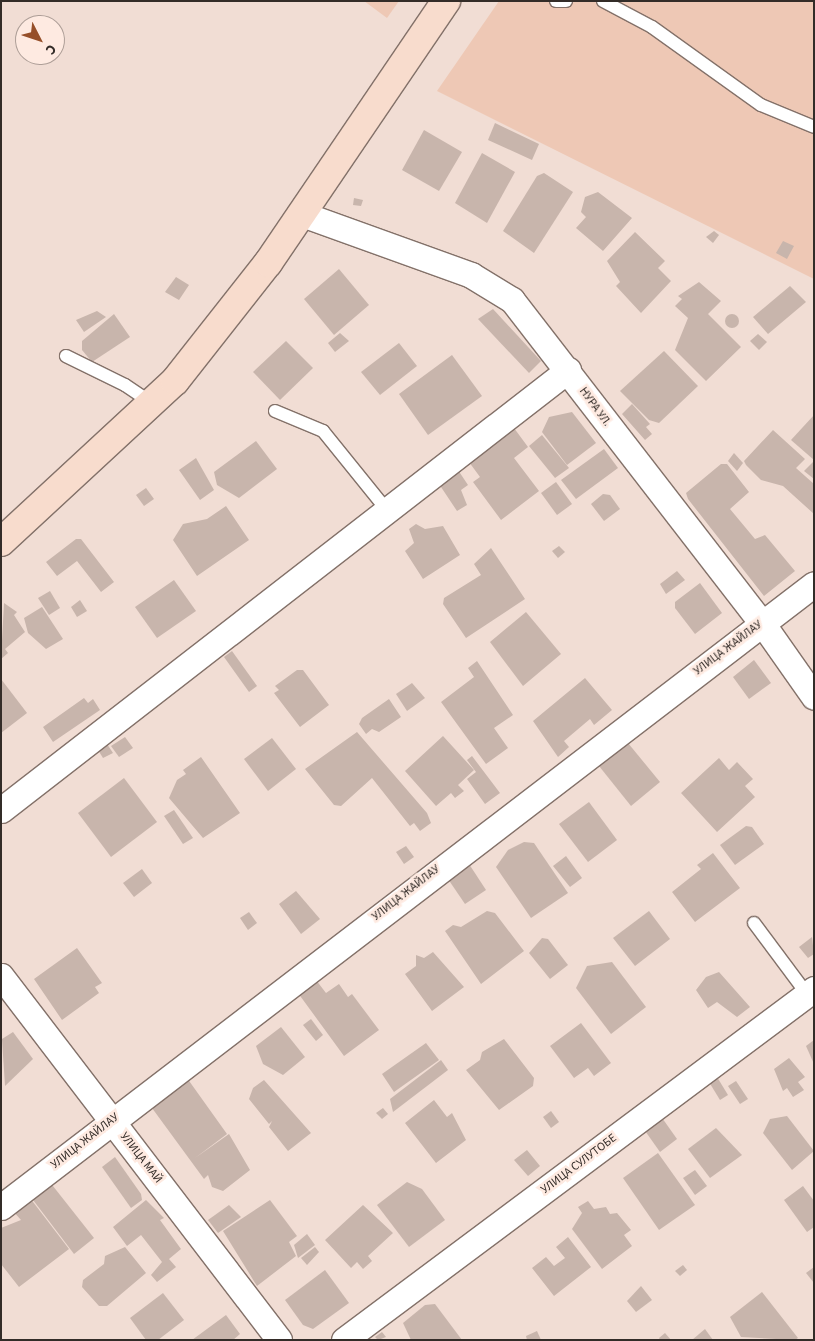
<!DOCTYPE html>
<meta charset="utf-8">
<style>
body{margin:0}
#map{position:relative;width:815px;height:1341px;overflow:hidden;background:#f1ddd4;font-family:"Source Sans 3",sans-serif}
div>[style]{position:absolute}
.green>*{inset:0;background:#eec8b5}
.building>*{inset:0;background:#c8b5ac}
.round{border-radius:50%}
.roads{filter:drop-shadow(1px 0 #837169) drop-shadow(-1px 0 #837169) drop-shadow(0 1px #837169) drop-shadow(0 -1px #837169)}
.lane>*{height:12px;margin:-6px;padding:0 6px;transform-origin:6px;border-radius:6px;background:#fff}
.street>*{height:25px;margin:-12.5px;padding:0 12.5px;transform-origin:12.5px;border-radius:12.5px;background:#fff}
.secondary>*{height:28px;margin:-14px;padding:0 14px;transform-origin:14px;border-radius:14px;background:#f8dccd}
span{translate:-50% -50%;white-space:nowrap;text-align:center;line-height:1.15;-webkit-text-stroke:5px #feeae1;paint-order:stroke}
.street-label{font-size:12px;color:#332c28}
.frame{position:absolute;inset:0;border:2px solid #332c28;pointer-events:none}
.north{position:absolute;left:15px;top:15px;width:50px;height:50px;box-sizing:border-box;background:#feeae1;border:1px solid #ad9e97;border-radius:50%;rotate:131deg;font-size:14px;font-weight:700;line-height:20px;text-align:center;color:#332c28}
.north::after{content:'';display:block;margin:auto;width:18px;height:22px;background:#964f29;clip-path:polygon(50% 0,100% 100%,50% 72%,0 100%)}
</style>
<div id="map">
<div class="green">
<div style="clip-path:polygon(364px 1px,399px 1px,387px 18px)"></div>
<div style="clip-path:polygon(499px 1px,814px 1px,814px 279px,437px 91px)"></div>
</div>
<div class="building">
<div style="clip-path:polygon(495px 123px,539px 144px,532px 160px,488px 140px)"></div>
<div style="clip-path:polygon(424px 130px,462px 152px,439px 191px,402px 170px)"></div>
<div style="clip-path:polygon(482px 153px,515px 172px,487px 223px,455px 203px)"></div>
<div style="clip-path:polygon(544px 173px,573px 192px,534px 253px,503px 231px,537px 176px)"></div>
<div style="clip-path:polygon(598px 192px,632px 218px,603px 251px,576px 228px,586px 217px,581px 212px,585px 197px)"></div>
<div style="clip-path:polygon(354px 198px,363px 200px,361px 206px,353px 205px)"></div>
<div style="clip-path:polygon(714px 231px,719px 235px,713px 243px,706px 237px)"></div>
<div style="clip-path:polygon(635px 232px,665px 261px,658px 268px,671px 281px,641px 313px,616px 286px,620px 282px,607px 261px)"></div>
<div style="clip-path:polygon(783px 241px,794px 246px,787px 259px,776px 253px)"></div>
<div style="clip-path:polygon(339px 269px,369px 305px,334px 335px,304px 299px)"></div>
<div style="clip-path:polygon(176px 277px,189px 285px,179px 300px,165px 292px)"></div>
<div style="clip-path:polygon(699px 282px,721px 301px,708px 314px,741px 347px,706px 381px,675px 350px,688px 318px,675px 306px,682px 299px,678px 296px)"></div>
<div style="clip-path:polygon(790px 286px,806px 302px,768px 334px,753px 317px)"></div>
<div style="clip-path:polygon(493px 309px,541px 361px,529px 373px,478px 319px)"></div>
<div style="clip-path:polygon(97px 311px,106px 317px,84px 332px,76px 320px)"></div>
<div style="clip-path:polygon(114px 314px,130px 337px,92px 362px,82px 350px,82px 341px)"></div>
<div class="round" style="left:725px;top:314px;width:14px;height:14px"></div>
<div style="clip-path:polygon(340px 333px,349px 341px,335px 352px,328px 343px)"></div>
<div style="clip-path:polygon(758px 334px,767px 342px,759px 350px,750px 341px)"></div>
<div style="clip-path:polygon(286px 341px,313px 368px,280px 400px,253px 372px)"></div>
<div style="clip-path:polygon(399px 343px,417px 366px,380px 395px,361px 372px)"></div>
<div style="clip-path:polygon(664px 351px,698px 386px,659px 423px,649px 420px,620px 391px)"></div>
<div style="clip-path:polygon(452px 355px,482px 396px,428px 435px,399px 394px)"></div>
<div style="clip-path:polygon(632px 404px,650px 424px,646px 427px,652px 434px,645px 440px,622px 414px)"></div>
<div style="clip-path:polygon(572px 412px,596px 443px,567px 465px,542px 432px,549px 417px)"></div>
<div style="clip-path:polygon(814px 415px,814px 460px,791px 440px)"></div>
<div style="clip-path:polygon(514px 428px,528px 447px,514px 458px,539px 491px,501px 520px,473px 482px,480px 477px,469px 462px)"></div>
<div style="clip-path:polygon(773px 430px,805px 459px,796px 468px,814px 484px,814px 514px,783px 486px,761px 480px,746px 465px,744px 461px)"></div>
<div style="clip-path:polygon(542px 435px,569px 468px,555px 478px,529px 446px)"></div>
<div style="clip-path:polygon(256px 441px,277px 469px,239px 498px,217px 485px,214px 472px)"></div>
<div style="clip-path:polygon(604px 449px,618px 468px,576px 499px,561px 480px)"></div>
<div style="clip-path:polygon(734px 453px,743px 463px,737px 471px,728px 461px)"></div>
<div style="clip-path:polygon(196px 458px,214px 490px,200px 500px,179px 470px)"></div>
<div style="clip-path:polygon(814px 461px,814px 479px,804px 471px)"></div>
<div style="clip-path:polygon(721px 464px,727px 464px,749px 492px,730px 509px,755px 539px,765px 535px,795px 571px,764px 596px,688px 499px,686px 493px)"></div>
<div style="clip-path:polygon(458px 470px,468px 485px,461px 490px,467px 505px,457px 511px,439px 484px)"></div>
<div style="clip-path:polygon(556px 482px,572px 504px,557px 515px,541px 493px)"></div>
<div style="clip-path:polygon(146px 488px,154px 499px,144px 506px,136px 495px)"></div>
<div style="clip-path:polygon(603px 494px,610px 495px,620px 509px,604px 521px,591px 504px)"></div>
<div style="clip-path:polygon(226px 506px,249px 540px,197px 576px,173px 540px,183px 524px,207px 519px)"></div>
<div style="clip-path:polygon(416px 524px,425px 529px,443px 526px,460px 555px,423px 579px,405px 551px,414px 543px,409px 529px)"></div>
<div style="clip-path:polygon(76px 539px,81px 539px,114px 582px,101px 592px,77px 561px,57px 576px,46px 562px)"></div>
<div style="clip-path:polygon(559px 546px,565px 552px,558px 558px,552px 551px)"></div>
<div style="clip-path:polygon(491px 548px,525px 599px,466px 638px,443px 604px,444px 598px,481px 575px,474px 564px)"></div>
<div style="clip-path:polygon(677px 571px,685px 580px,666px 594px,660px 584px)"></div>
<div style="clip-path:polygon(174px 580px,196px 611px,157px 638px,135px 607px)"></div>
<div style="clip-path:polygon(700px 583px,722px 613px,695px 634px,675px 608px,675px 602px)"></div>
<div style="clip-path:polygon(50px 591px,60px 608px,49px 615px,38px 598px)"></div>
<div style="clip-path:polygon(80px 600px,87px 611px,77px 617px,71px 607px)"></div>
<div style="clip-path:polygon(4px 603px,17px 612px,14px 615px,25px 632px,5px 649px,8px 653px,1px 659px)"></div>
<div style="clip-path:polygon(42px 607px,63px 639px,46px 649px,28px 633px,24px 618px)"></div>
<div style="clip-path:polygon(526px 612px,561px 654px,523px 686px,490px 642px)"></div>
<div style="clip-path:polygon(232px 651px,257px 686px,249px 692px,224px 657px)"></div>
<div style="clip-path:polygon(754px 660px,771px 683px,749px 699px,733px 677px)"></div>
<div style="clip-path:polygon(477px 661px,513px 715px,494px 728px,508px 748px,486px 764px,441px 702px,474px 677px,468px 668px)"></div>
<div style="clip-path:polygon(297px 670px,303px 670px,329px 705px,300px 727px,274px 693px,279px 690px,275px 686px)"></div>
<div style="clip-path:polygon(585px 678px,612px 710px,594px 725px,590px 719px,564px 741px,569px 747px,558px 757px,533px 721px)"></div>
<div style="clip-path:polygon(1px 679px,27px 713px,1px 733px)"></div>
<div style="clip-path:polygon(412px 683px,425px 698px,407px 711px,396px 694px)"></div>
<div style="clip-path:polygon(84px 698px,88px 703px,93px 699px,100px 710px,53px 742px,43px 727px)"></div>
<div style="clip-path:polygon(389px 699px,401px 717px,379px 732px,372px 729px,366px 734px,359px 724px,362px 718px)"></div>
<div style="clip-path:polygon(357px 732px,427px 813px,431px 823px,420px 831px,414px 823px,410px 826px,372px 778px,341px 806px,334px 805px,305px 769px)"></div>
<div style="clip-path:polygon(443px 736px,474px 770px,458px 785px,464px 791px,455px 798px,451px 793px,436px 806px,405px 771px)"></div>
<div style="clip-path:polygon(125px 737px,133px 748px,119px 757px,111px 746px)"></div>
<div style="clip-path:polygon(272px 738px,296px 769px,268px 791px,244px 759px)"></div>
<div style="clip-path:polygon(628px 743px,660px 782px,631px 806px,599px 766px)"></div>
<div style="clip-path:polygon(107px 744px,113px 753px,103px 758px,98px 750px)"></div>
<div style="clip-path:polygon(472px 756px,500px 793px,485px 804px,467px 779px,476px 772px,467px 760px)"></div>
<div style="clip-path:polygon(201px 757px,240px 813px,203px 838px,169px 798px,177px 780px,186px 774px,183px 770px)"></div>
<div style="clip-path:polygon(719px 758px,729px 770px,737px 762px,753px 779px,745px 786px,755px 797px,717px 832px,681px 793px)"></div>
<div style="clip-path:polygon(124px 778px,157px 822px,111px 857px,78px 813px)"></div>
<div style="clip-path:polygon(589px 802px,617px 840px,588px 862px,559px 824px)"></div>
<div style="clip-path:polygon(174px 810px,193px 838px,183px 844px,164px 816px)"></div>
<div style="clip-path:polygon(746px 826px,752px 827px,764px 844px,735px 865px,720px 845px)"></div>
<div style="clip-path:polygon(524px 842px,534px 843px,568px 893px,531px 918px,496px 867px,508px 850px)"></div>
<div style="clip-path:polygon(406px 846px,414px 857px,404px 864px,396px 852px)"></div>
<div style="clip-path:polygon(713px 853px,740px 888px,695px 922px,672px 892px,701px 869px,697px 865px)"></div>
<div style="clip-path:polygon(566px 856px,582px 878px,570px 887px,553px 866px)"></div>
<div style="clip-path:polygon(469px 864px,486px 890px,465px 904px,448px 879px)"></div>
<div style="clip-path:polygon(142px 869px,152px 883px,134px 897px,123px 883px)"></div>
<div style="clip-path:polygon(296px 891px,320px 919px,301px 934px,279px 904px)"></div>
<div style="clip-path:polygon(487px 911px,495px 913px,524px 951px,481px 984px,445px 931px,453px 925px,461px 927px)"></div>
<div style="clip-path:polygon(649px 911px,670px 939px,635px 966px,613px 938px)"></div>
<div style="clip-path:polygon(249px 912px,257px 923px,248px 930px,240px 918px)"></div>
<div style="clip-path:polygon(812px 937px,814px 954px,808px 958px,799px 947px)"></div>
<div style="clip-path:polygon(542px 938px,548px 939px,568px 965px,550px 979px,529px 953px)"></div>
<div style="clip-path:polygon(77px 948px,102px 983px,95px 987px,99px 993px,62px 1020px,34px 979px)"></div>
<div style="clip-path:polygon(433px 952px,464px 987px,432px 1011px,405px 974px,416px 966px,416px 955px,424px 958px)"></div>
<div style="clip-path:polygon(612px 962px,646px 1007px,611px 1034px,576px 988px,587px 966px)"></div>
<div style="clip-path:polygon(719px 972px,750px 1007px,737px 1017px,717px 1002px,708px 1008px,696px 990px,706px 977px)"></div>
<div style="clip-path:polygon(316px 980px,326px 993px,339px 984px,348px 997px,352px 994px,379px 1030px,344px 1056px,298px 993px)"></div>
<div style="clip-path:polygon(311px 1019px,323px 1035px,316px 1041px,303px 1025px)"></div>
<div style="clip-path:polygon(581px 1023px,611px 1063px,594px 1076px,588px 1068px,574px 1078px,550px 1046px)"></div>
<div style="clip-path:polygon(281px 1027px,305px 1057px,283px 1075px,263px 1064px,256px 1046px)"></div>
<div style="clip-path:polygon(13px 1032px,33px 1059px,5px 1086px,2px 1039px)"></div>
<div style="clip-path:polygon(504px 1039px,534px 1078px,533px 1086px,499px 1110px,466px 1070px,480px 1060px,482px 1052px)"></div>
<div style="clip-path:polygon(814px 1040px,814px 1064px,806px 1046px)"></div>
<div style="clip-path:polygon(426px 1043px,439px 1060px,394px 1092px,382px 1074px)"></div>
<div style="clip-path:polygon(789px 1058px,805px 1077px,798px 1082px,804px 1090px,793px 1097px,787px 1088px,783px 1091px,774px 1069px)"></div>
<div style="clip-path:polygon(441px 1060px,448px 1070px,393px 1112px,390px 1099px)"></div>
<div style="clip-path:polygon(717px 1077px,728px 1095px,720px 1100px,709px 1082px)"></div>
<div style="clip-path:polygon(187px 1078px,227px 1134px,195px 1158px,229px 1134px,250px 1170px,223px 1191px,212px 1187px,208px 1175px,204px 1179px,152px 1108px)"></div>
<div style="clip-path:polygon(264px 1080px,311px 1133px,288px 1151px,269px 1127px,272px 1121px,269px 1124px,249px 1099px,253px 1088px)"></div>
<div style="clip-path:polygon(736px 1081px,748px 1099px,740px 1104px,728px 1086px)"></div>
<div style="clip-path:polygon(434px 1100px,447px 1117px,452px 1113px,466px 1140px,436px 1163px,405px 1123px)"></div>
<div style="clip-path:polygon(383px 1108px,388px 1114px,382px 1119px,376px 1113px)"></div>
<div style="clip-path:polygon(551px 1111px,559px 1122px,551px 1128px,543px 1117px)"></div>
<div style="clip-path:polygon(660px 1115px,677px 1139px,660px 1152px,643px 1128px)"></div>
<div style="clip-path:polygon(787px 1116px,814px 1151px,792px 1170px,763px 1133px,770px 1119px)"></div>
<div style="clip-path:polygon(716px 1128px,742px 1155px,710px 1178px,688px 1149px)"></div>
<div style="clip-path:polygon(527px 1150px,540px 1166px,528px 1176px,514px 1160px)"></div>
<div style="clip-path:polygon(658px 1153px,695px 1205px,659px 1230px,623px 1178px)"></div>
<div style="clip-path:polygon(115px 1157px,141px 1194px,142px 1200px,131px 1208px,102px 1167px)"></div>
<div style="clip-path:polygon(695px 1170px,707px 1186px,695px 1195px,683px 1178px)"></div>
<div style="clip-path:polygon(49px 1181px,94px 1238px,74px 1254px,30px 1196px)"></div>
<div style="clip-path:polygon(407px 1182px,422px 1189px,445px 1220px,409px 1247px,377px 1205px)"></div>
<div style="clip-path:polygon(803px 1186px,814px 1201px,814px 1227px,807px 1232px,784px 1200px)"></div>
<div style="clip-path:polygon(30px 1198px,69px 1249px,19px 1287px,1px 1264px,1px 1228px,21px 1220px,13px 1211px)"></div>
<div style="clip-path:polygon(146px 1200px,164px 1218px,160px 1220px,181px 1249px,169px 1259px,176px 1267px,157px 1282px,151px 1275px,162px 1262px,141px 1235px,127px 1246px,113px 1227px)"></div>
<div style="clip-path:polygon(270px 1200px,297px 1236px,289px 1242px,296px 1256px,257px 1286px,223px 1231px)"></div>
<div style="clip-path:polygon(588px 1201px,594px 1209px,606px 1207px,610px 1214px,617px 1213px,631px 1230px,624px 1235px,632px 1246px,602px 1269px,572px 1229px,582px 1213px,578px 1207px)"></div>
<div style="clip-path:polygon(229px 1205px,241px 1217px,218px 1233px,208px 1220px)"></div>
<div style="clip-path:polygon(363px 1205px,393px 1233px,368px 1256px,372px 1261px,363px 1269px,357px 1262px,351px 1268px,325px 1240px)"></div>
<div style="clip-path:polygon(307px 1234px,315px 1245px,298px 1258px,294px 1245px)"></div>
<div style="clip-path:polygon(568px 1237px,591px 1267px,554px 1296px,532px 1268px,546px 1257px,554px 1266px,565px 1258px,556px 1247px)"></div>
<div style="clip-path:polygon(125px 1247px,146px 1273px,107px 1306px,99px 1306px,82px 1287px,83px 1280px,104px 1264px,105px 1256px)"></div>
<div style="clip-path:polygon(315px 1247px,319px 1252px,307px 1265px,301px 1258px)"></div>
<div style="clip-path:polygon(683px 1265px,687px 1270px,680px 1276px,675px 1271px)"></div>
<div style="clip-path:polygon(814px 1267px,814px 1283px,806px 1273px)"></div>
<div style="clip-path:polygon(325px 1270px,349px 1303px,313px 1329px,303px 1325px,285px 1300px)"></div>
<div style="clip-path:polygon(641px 1286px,652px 1300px,636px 1312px,627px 1301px)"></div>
<div style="clip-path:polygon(762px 1292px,798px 1338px,795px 1340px,741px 1337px,730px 1317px)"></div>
<div style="clip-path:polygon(163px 1293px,184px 1320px,158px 1340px,146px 1340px,130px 1318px)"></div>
<div style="clip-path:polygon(435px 1304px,462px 1340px,411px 1340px,403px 1323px,425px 1305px)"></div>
<div style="clip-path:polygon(226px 1315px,240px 1334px,233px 1340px,192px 1340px)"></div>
<div style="clip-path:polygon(705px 1329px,713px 1340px,692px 1340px)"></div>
<div style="clip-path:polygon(537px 1331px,541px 1340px,527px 1340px,526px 1336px)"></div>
<div style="clip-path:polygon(382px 1332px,386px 1337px,378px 1340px,375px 1337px)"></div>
<div style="clip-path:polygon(665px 1333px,671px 1340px,660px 1340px,659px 1338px)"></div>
</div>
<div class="roads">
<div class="lane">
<div style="left:556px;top:1px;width:10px"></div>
<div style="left:603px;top:1px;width:55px;rotate:28deg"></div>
<div style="left:652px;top:27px;width:134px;rotate:35.6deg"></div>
<div style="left:761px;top:105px;width:57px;rotate:22.5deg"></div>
<div style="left:66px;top:356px;width:66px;rotate:26.2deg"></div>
<div style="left:125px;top:385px;width:34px;rotate:34deg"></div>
<div style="left:275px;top:411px;width:52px;rotate:22.6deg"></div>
<div style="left:323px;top:431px;width:100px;rotate:51.1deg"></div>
<div style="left:754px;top:923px;width:89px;rotate:53.3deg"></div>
</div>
<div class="street">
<div style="left:302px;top:214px;width:180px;rotate:19.8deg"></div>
<div style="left:471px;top:275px;width:48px;rotate:31.4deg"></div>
<div style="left:512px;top:300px;width:408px;rotate:52.3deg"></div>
<div style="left:762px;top:623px;width:90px;rotate:54.9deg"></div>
<div style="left:1px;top:810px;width:718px;rotate:-37.81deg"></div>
<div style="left:1px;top:976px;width:458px;rotate:52.6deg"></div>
<div style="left:1px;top:1207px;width:1024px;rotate:-37.46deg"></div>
<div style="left:344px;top:1340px;width:587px;rotate:-36.75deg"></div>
</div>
<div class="secondary">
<div style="left:1px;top:542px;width:237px;rotate:-42.8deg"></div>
<div style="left:175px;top:381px;width:150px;rotate:-51.8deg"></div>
<div style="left:268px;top:263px;width:317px;rotate:-55.8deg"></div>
</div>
</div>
<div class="street-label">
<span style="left:595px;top:407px;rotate:54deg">НУРА УЛ.</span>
<span style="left:728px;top:648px;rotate:-37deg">УЛИЦА ЖАЙЛАУ</span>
<span style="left:406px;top:893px;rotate:-38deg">УЛИЦА ЖАЙЛАУ</span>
<span style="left:85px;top:1141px;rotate:-38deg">УЛИЦА ЖАЙЛАУ</span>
<span style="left:141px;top:1158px;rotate:52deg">УЛИЦА МАЙ</span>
<span style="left:579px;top:1164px;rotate:-37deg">УЛИЦА СУЛУТОБЕ</span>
</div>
<div class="frame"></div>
<div class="north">С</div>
</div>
